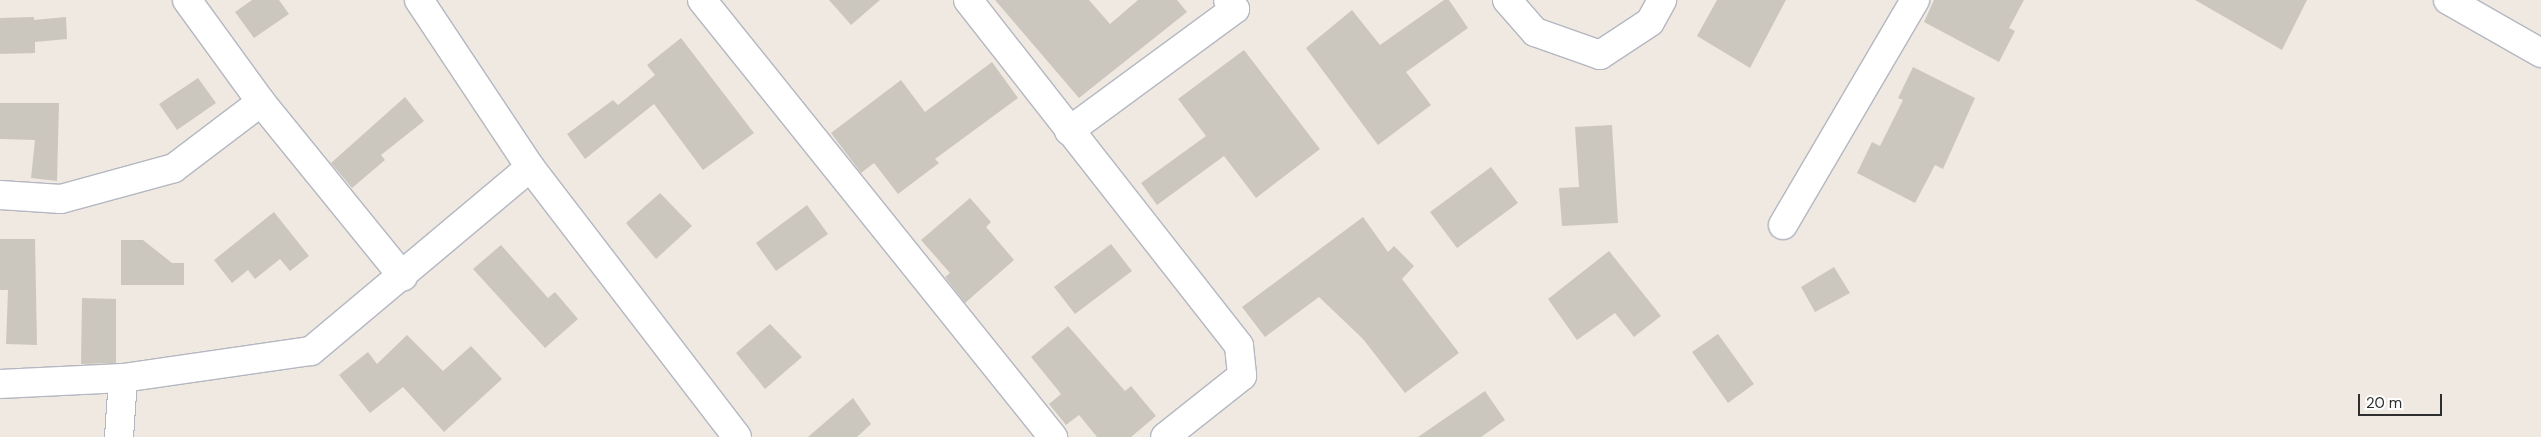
<!DOCTYPE html>
<style>
body{margin:0}
#map{position:relative;width:2541px;height:437px;overflow:hidden;background:#efe9e1;font-family:"DM Sans",sans-serif}
div>[style]{position:absolute}
.building>*{inset:0;background:#cbc7bf}
.roads{filter:drop-shadow(1px 0 #b4b7c1) drop-shadow(-1px 0 #b4b7c1) drop-shadow(0 1px #b4b7c1) drop-shadow(0 -1px #b4b7c1)}
.street>*{height:28px;margin:-14px;padding:0 14px;transform-origin:14px;border-radius:14px;background:#fff}
span{translate:-50% -50%;white-space:nowrap;text-align:center;line-height:1.15;-webkit-text-stroke:4px #fff;paint-order:stroke}
.scale{position:absolute;left:2358px;top:394px;width:84px;height:22px;box-sizing:border-box;border:2px solid #2e2e2e;border-top:0;padding-left:6px;font-size:15px;line-height:18px;white-space:nowrap;color:#2e2e2e;-webkit-text-stroke:4px #fff;paint-order:stroke}
</style>
<div id="map">
<div class="building">
<div style="clip-path:polygon(252px 0,279px 0,289px 14px,254px 38px,235px 12px)"></div>
<div style="clip-path:polygon(829px 0,880px 0,851px 25px)"></div>
<div style="clip-path:polygon(995px 0,1089px 0,1110px 24px,1138px 0,1177px 0,1187px 12px,1079px 98px)"></div>
<div style="clip-path:polygon(1444px 0,1449px 0,1468px 28px,1406px 72px,1431px 105px,1378px 145px,1306px 48px,1352px 10px,1380px 45px)"></div>
<div style="clip-path:polygon(1717px 0,1786px 0,1750px 68px,1697px 36px)"></div>
<div style="clip-path:polygon(1934px 0,2024px 0,2009px 28px,2015px 31px,1999px 62px,1924px 22px)"></div>
<div style="clip-path:polygon(2195px 0,2307px 0,2282px 50px)"></div>
<div style="clip-path:polygon(34px 17px,34px 20px,66px 17px,67px 39px,35px 42px,35px 53px,0 54px,0 18px)"></div>
<div style="clip-path:polygon(681px 38px,754px 133px,703px 170px,654px 104px,585px 159px,567px 134px,613px 100px,618px 105px,655px 75px,647px 65px)"></div>
<div style="clip-path:polygon(1244px 50px,1320px 149px,1256px 198px,1224px 156px,1157px 205px,1141px 183px,1206px 136px,1178px 99px)"></div>
<div style="clip-path:polygon(992px 62px,1018px 98px,935px 159px,939px 163px,898px 194px,874px 163px,861px 173px,831px 133px,901px 80px,925px 112px)"></div>
<div style="clip-path:polygon(1913px 67px,1975px 98px,1943px 169px,1935px 165px,1915px 203px,1857px 173px,1872px 142px,1880px 146px,1903px 100px,1898px 98px)"></div>
<div style="clip-path:polygon(198px 78px,216px 103px,177px 130px,159px 104px)"></div>
<div style="clip-path:polygon(405px 97px,424px 121px,381px 155px,385px 160px,352px 188px,331px 163px)"></div>
<div style="clip-path:polygon(0 103px,59px 103px,57px 181px,31px 178px,35px 140px,0 139px)"></div>
<div style="clip-path:polygon(1612px 125px,1618px 223px,1562px 226px,1559px 188px,1579px 187px,1575px 127px)"></div>
<div style="clip-path:polygon(1491px 167px,1518px 203px,1457px 248px,1430px 212px)"></div>
<div style="clip-path:polygon(660px 193px,692px 226px,656px 259px,626px 223px)"></div>
<div style="clip-path:polygon(970px 198px,991px 222px,986px 227px,1014px 260px,965px 303px,945px 277px,950px 273px,921px 240px)"></div>
<div style="clip-path:polygon(807px 205px,828px 234px,776px 271px,756px 243px)"></div>
<div style="clip-path:polygon(274px 212px,309px 256px,290px 271px,280px 259px,255px 279px,248px 270px,232px 283px,214px 260px)"></div>
<div style="clip-path:polygon(1363px 217px,1388px 252px,1394px 246px,1414px 266px,1402px 279px,1459px 353px,1405px 393px,1363px 339px,1319px 297px,1265px 337px,1242px 307px)"></div>
<div style="clip-path:polygon(0 239px,35px 239px,37px 345px,6px 344px,8px 290px,0 290px)"></div>
<div style="clip-path:polygon(121px 240px,143px 240px,172px 263px,184px 263px,184px 285px,121px 285px)"></div>
<div style="clip-path:polygon(1111px 244px,1132px 271px,1075px 314px,1054px 287px)"></div>
<div style="clip-path:polygon(501px 245px,548px 298px,555px 292px,578px 319px,545px 348px,473px 269px)"></div>
<div style="clip-path:polygon(1609px 251px,1661px 316px,1634px 337px,1615px 313px,1577px 340px,1548px 299px)"></div>
<div style="clip-path:polygon(1834px 267px,1850px 293px,1815px 312px,1801px 287px)"></div>
<div style="clip-path:polygon(82px 298px,116px 299px,116px 363px,81px 364px)"></div>
<div style="clip-path:polygon(770px 324px,802px 357px,765px 389px,736px 353px)"></div>
<div style="clip-path:polygon(1068px 326px,1125px 391px,1131px 386px,1156px 416px,1131px 437px,1097px 437px,1079px 415px,1066px 425px,1049px 404px,1061px 394px,1031px 357px)"></div>
<div style="clip-path:polygon(1718px 334px,1754px 384px,1728px 403px,1692px 352px)"></div>
<div style="clip-path:polygon(407px 335px,443px 371px,471px 346px,502px 379px,444px 432px,403px 387px,370px 413px,339px 375px,368px 352px,377px 364px)"></div>
<div style="clip-path:polygon(1485px 391px,1505px 420px,1481px 437px,1418px 437px)"></div>
<div style="clip-path:polygon(853px 398px,871px 424px,857px 437px,808px 437px)"></div>
</div>
<div class="roads">
<div class="street">
<div style="left:187px;top:0;width:126px;rotate:54deg"></div>
<div style="left:261px;top:102px;width:225px;rotate:50.9deg"></div>
<div style="left:419px;top:0;width:201px;rotate:56.4deg"></div>
<div style="left:530px;top:167px;width:340px;rotate:52.5deg"></div>
<div style="left:702px;top:0;width:561px;rotate:51.23deg"></div>
<div style="left:968px;top:0;width:439px;rotate:51.9deg"></div>
<div style="left:1239px;top:346px;width:30px;rotate:84deg"></div>
<div style="left:1242px;top:376px;width:98px;rotate:141.6deg"></div>
<div style="left:1507px;top:0;width:43px;rotate:48.8deg"></div>
<div style="left:1535px;top:32px;width:69px;rotate:19.5deg"></div>
<div style="left:1600px;top:55px;width:60px;rotate:-33.4deg"></div>
<div style="left:1650px;top:22px;width:25px;rotate:-61deg"></div>
<div style="left:2448px;top:0;width:107px;rotate:29.7deg"></div>
<div style="left:1069px;top:131px;width:206px;rotate:-36.3deg"></div>
<div style="left:1235px;top:9px;width:11px;rotate:-128deg"></div>
<div style="left:0;top:195px;width:61px;rotate:3.8deg"></div>
<div style="left:61px;top:199px;width:117px;rotate:-15.3deg"></div>
<div style="left:174px;top:168px;width:109px;rotate:-37.2deg"></div>
<div style="left:1783px;top:225px;width:261px;rotate:-59.6deg"></div>
<div style="left:0;top:384px;width:123px;rotate:-2.8deg"></div>
<div style="left:123px;top:378px;width:190px;rotate:-8.2deg"></div>
<div style="left:311px;top:351px;width:286px;rotate:-40deg"></div>
<div style="left:119px;top:437px;width:59px;rotate:-86.1deg"></div>
</div>
</div>
<div class="scale">20 m</div>
</div>
